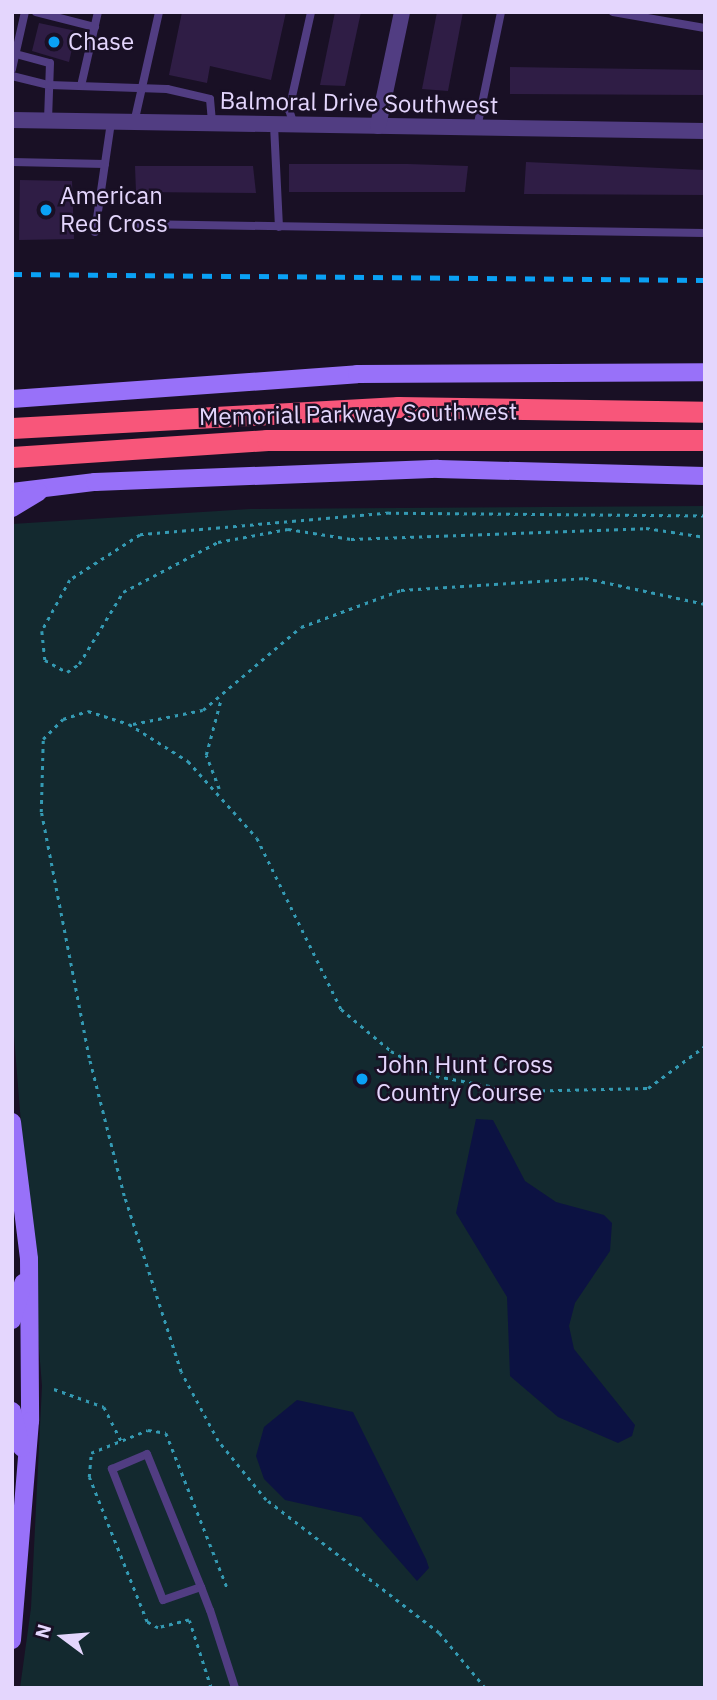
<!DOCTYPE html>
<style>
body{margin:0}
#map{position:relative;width:717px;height:1700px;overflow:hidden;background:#191025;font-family:"IBM Plex Sans",sans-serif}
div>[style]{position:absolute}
.green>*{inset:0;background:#13292f}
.water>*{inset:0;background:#0c1242}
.building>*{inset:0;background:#2f1d45}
.path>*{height:2.5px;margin-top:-1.25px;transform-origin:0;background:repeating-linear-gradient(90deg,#349ab3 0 3.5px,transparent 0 8.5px)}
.lane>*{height:8px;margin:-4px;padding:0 4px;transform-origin:4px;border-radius:4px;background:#513d82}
.street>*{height:16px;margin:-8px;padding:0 8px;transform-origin:8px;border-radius:8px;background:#513d82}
.secondary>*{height:18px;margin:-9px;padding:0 9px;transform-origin:9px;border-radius:9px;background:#9871f9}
.highway>*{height:21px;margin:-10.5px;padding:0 10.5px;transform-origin:10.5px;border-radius:10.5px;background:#f8567a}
.rail>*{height:4.5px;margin-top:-2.25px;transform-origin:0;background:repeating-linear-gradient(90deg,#0aa1f5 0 10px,transparent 0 19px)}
.dots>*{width:19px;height:19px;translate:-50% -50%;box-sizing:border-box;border:4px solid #191025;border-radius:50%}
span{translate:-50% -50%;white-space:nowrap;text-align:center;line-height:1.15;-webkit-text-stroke:5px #191025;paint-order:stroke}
.poi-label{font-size:24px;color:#e4d6fd}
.left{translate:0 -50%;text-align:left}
.street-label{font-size:24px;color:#e4d6fd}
.frame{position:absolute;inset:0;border:14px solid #e4d6fd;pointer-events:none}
.north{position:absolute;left:28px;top:1602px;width:70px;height:70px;-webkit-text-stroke:5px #191025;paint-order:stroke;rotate:286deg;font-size:19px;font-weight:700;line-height:28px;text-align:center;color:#e4d6fd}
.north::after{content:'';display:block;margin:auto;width:24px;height:32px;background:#e4d6fd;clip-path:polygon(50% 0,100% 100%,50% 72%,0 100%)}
</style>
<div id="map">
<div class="green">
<div style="clip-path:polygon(705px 506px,705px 1688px,20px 1688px,31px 1608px,42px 1386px,12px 1011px,12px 524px,250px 509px)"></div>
</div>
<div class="water">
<div style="clip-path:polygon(476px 1119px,493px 1120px,525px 1181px,556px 1202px,604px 1215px,612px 1223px,610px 1251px,575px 1303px,569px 1326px,574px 1349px,635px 1425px,632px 1436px,618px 1443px,558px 1417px,510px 1376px,507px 1297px,456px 1213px)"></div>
<div style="clip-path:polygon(297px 1400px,353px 1412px,426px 1559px,429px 1568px,417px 1581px,361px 1517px,285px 1500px,264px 1479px,256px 1456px,264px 1427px)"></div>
</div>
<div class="building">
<div style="clip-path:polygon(182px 12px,286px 12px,271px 80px,210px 66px,207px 83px,169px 75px)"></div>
<div style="clip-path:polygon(335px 12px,361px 12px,345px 86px,320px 85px)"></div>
<div style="clip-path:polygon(437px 12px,463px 12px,448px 91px,422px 89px)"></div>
<div style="clip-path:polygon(39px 23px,76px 31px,69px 62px,32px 51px)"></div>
<div style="clip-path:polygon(510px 67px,705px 70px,705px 95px,510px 94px)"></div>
<div style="clip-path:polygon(526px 162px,705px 170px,705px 195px,524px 194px)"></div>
<div style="clip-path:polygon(289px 164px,408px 164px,468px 166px,465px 192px,289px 192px)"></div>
<div style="clip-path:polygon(135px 166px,253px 166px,256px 193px,136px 192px)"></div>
<div style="clip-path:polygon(20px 180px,72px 181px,74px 239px,19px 240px)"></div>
</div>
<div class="path">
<div style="left:705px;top:516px;width:316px;rotate:-179.5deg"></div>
<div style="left:389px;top:513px;width:250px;rotate:175deg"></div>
<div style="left:140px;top:535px;width:83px;rotate:147.3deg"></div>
<div style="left:70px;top:580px;width:58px;rotate:118.8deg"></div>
<div style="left:42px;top:631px;width:29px;rotate:84deg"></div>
<div style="left:45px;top:660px;width:25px;rotate:29deg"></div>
<div style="left:67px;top:672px;width:14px;rotate:-34deg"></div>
<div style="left:79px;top:664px;width:84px;rotate:-58.6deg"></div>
<div style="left:123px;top:592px;width:107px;rotate:-27.8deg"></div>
<div style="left:218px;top:542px;width:71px;rotate:-10.5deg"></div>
<div style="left:288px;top:529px;width:64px;rotate:9deg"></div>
<div style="left:351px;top:539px;width:295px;rotate:-2.1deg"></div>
<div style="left:646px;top:528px;width:60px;rotate:8.7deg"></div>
<div style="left:133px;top:724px;width:71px;rotate:-11.3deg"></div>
<div style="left:203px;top:710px;width:128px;rotate:-40.3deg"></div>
<div style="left:301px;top:627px;width:107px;rotate:-20.3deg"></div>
<div style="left:401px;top:590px;width:184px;rotate:-3.7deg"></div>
<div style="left:585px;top:578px;width:123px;rotate:12.2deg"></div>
<div style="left:219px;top:789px;width:36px;rotate:-111deg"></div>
<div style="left:206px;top:755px;width:58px;rotate:-75deg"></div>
<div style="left:54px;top:1389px;width:53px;rotate:19.8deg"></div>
<div style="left:104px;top:1407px;width:38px;rotate:63deg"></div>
<div style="left:211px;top:1688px;width:71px;rotate:-107.9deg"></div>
<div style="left:189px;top:1620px;width:32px;rotate:166deg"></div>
<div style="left:158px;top:1628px;width:13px;rotate:-151deg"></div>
<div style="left:147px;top:1622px;width:156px;rotate:-111.8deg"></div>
<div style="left:89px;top:1477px;width:24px;rotate:-85deg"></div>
<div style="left:91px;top:1453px;width:61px;rotate:-22deg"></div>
<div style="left:148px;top:1430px;width:18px;rotate:9deg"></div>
<div style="left:166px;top:1433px;width:166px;rotate:68.4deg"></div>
<div style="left:485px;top:1688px;width:72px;rotate:-129.9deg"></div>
<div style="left:439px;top:1633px;width:218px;rotate:-142.4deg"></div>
<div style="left:266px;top:1500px;width:76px;rotate:-129.1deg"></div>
<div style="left:218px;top:1441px;width:78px;rotate:-118.2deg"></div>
<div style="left:181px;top:1372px;width:185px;rotate:-107.9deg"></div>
<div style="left:124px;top:1196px;width:142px;rotate:-104.2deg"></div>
<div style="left:89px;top:1058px;width:251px;rotate:-101deg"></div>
<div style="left:41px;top:812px;width:73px;rotate:-88.4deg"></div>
<div style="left:43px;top:739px;width:28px;rotate:-45deg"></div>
<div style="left:63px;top:719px;width:26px;rotate:-18deg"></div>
<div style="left:88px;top:711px;width:43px;rotate:17.6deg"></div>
<div style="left:129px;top:724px;width:70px;rotate:32.1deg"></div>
<div style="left:188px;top:761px;width:103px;rotate:48.1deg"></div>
<div style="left:257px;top:838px;width:191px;rotate:63.8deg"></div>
<div style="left:341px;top:1009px;width:65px;rotate:40deg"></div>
<div style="left:391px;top:1051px;width:51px;rotate:29.1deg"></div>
<div style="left:436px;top:1076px;width:81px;rotate:10.6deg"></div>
<div style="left:516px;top:1091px;width:132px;rotate:-1.3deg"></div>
<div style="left:648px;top:1088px;width:71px;rotate:-36.4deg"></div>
</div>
<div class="lane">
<div style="left:36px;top:12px;width:61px;rotate:14.3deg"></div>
<div style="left:613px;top:12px;width:93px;rotate:9.9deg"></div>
<div style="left:12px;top:53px;width:39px;rotate:15deg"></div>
<div style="left:50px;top:63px;width:58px;rotate:92deg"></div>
<div style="left:12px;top:69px;width:58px;rotate:-77.2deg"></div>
<div style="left:12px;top:76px;width:38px;rotate:14deg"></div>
<div style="left:49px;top:85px;width:118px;rotate:1.9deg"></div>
<div style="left:167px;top:89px;width:44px;rotate:13.1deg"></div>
<div style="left:210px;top:99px;width:25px;rotate:85deg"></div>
<div style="left:81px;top:86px;width:76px;rotate:-77.1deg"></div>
<div style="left:134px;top:123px;width:114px;rotate:-77.3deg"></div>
<div style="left:274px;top:125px;width:102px;rotate:87.2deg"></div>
<div style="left:294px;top:125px;width:16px;rotate:-108deg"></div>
<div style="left:289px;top:110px;width:100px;rotate:-77.3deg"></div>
<div style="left:477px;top:128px;width:118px;rotate:-78.3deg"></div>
<div style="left:12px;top:162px;width:93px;rotate:1.2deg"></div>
<div style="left:137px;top:224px;width:568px;rotate:0.91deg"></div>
<div style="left:95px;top:232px;width:111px;rotate:-81.7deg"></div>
<div style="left:201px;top:1587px;width:40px;rotate:161.1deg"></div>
<div style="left:163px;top:1600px;width:141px;rotate:-111.3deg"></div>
<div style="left:112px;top:1469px;width:38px;rotate:-23deg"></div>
<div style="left:147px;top:1454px;width:144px;rotate:67.9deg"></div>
<div style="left:201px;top:1587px;width:25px;rotate:69deg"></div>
<div style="left:210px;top:1610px;width:82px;rotate:72.2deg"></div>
</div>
<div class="street">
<div style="left:12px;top:120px;width:693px;rotate:0.91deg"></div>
<div style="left:378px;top:126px;width:116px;rotate:-78.1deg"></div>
</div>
<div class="secondary">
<div style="left:12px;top:399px;width:346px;rotate:-4.1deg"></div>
<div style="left:357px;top:374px;width:348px;rotate:-0.3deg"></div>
<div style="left:12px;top:492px;width:84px;rotate:-6.9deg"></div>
<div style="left:95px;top:482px;width:343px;rotate:-2.2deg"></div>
<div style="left:438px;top:469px;width:267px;rotate:1.5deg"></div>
<div style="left:12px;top:508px;width:31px;rotate:-31deg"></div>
<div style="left:12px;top:1122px;width:138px;rotate:82.9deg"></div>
<div style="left:29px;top:1259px;width:162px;rotate:89.6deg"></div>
<div style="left:30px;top:1421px;width:220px;rotate:94.7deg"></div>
<div style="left:12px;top:1320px;width:39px;rotate:-73deg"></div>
<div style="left:12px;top:1411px;width:38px;rotate:75deg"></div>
</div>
<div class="highway">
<div style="left:12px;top:428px;width:387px;rotate:-3.1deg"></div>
<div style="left:398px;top:407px;width:307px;rotate:0.9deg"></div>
<div style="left:12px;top:457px;width:256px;rotate:-3.8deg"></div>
<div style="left:267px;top:440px;width:438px"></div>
</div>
<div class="rail">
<div style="left:12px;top:274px;width:693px;rotate:0.5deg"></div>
</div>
<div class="dots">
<div style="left:54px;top:42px;background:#0aa1f5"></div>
<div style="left:46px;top:210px;background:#0aa1f5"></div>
<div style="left:362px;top:1079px;background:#0aa1f5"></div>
</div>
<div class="poi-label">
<span class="left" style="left:68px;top:42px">Chase</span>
<span class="left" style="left:60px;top:210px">American<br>Red Cross</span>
<span class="left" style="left:376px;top:1079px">John Hunt Cross<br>Country Course</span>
</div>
<div class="street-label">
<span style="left:359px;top:103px;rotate:1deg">Balmoral Drive Southwest</span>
<span style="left:358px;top:414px;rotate:-1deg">Memorial Parkway Southwest</span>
</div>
<div class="frame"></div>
<div class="north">N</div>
</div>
